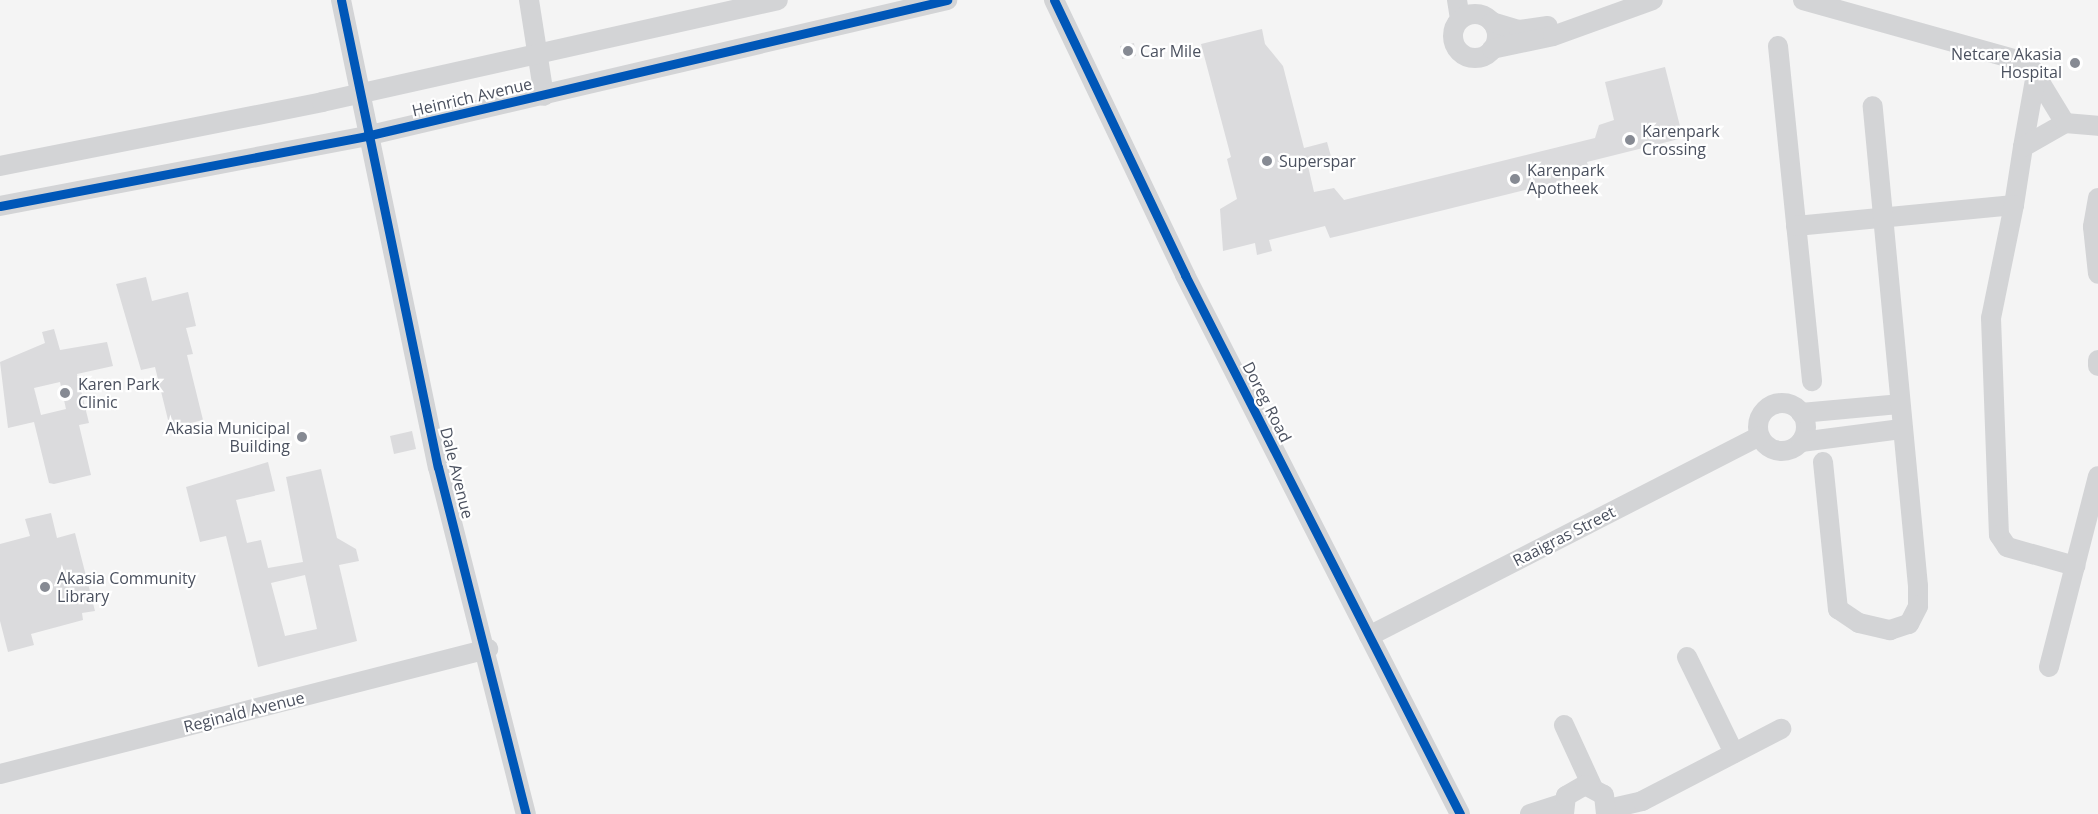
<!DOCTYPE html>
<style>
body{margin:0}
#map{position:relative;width:2098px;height:814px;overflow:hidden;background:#f4f4f4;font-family:"Open Sans",sans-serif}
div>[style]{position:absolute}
.building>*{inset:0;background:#dbdbdd}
.minor>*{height:20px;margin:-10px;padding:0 10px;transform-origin:10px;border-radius:10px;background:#d3d4d6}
.minor>.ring{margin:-10px;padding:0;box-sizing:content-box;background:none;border:20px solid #d3d4d6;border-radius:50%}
.cycleway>*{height:9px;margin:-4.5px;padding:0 4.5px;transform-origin:4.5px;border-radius:4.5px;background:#0057b8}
.dots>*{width:16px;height:16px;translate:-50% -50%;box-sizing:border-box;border:3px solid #fff;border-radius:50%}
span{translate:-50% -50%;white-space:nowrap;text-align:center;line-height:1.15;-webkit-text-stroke:4.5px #fff;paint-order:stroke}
.poi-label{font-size:16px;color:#4b515f}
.left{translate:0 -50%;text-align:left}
.right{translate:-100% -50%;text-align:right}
.street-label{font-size:16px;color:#4b515f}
</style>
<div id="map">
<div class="building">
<div style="clip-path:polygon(1262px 29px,1265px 44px,1283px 66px,1304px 148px,1327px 142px,1332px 160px,1308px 166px,1314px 192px,1334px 188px,1344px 200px,1595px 138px,1599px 125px,1614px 120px,1605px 82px,1665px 67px,1683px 138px,1587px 162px,1589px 170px,1581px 176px,1347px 234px,1330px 238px,1325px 226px,1269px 240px,1272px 251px,1257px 255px,1255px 243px,1223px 251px,1220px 209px,1237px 199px,1227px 159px,1231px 157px,1201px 44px)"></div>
<div style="clip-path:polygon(1134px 43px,1136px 56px,1122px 59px,1120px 46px)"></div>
<div style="clip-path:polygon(146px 277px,152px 301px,188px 292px,196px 326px,186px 328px,193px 354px,187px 355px,203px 420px,170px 428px,155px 367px,141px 370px,116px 284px)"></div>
<div style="clip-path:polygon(evenodd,54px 329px,60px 350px,107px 342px,113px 366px,77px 374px,89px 423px,79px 425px,91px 475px,54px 484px,49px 483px,34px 422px,8px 428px,0 362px,45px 343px,42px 332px,54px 329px,60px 382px,66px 409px,41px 415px,34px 388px,60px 382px)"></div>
<div style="clip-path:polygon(412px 431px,416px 449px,394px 454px,390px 436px)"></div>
<div style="clip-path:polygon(evenodd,268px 462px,275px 491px,236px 500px,247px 543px,261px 540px,268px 568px,303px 562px,286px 477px,321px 469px,337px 538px,356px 549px,359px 561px,339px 565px,357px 641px,258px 667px,226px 536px,200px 542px,186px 487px,268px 462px,305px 575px,317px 629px,285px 636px,271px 583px,305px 575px)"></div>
<div style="clip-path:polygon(51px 513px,57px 538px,75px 533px,95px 611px,82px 613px,83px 620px,31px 634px,34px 645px,8px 652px,0 621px,0 544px,30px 536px,25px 519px)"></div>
</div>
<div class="minor">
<div style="left:341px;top:0;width:477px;rotate:78.3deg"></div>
<div style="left:438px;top:467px;width:358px;rotate:75.8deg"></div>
<div style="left:529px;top:0;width:97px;rotate:81.1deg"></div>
<div style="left:1054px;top:0;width:305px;rotate:64.5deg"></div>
<div style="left:1185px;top:275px;width:605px;rotate:62.97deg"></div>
<div style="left:1457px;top:0;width:19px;rotate:81deg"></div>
<div style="left:1803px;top:0;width:226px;rotate:15.6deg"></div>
<div style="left:2021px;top:61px;width:14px;rotate:36deg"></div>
<div style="left:2032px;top:69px;width:63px;rotate:58.6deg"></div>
<div class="ring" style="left:1453px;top:14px;width:24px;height:24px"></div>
<div style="left:1492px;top:22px;width:28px;rotate:17deg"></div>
<div style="left:1519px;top:30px;width:29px;rotate:-8deg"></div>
<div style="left:1778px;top:46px;width:337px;rotate:84.2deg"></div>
<div style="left:1492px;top:49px;width:62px;rotate:-12deg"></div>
<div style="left:1553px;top:36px;width:106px;rotate:-19.8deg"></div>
<div style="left:2023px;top:147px;width:74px;rotate:-79.9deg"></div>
<div style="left:0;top:166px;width:328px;rotate:-11.2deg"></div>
<div style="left:322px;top:102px;width:467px;rotate:-12.6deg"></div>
<div style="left:2098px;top:198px;width:29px;rotate:100deg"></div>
<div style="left:2093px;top:227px;width:47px;rotate:83.9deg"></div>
<div style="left:2014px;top:205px;width:59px;rotate:-81.2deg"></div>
<div style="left:2023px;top:147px;width:48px;rotate:-29.7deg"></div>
<div style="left:2065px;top:123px;width:33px;rotate:5deg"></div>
<div style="left:0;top:206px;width:373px;rotate:-10.8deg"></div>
<div style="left:366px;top:136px;width:597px;rotate:-13.17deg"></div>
<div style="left:1796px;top:226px;width:219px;rotate:-5.5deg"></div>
<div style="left:2014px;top:205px;width:115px;rotate:101.5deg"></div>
<div style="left:1991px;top:318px;width:217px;rotate:87.9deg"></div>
<div style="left:1999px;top:535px;width:14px;rotate:56deg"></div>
<div style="left:2007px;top:547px;width:71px;rotate:15.6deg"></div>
<div style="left:2098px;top:360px;width:6px;rotate:90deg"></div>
<div class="ring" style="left:1758px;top:403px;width:28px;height:28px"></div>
<div style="left:1801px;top:413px;width:98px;rotate:-5.2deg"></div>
<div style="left:1801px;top:442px;width:101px;rotate:-7.4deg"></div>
<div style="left:1823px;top:462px;width:148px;rotate:84.2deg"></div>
<div style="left:1838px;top:609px;width:25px;rotate:34deg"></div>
<div style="left:1859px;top:623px;width:32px;rotate:13deg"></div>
<div style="left:1890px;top:630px;width:20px;rotate:-18deg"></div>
<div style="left:1909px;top:624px;width:20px;rotate:-63deg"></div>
<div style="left:1918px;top:606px;width:20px;rotate:-90deg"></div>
<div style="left:1918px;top:586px;width:482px;rotate:-95.4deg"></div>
<div style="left:1369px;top:636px;width:438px;rotate:-27.1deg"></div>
<div style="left:1687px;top:657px;width:107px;rotate:63.9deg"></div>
<div style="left:2049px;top:667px;width:197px;rotate:-75.6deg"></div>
<div style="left:1564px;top:725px;width:67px;rotate:65.3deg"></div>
<div style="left:0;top:774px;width:504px;rotate:-14.37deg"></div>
<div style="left:1608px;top:809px;width:35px;rotate:-13deg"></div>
<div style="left:1642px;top:801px;width:157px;rotate:-27.4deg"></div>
<div style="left:1530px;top:814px;width:35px;rotate:-18deg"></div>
<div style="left:1564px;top:814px;width:18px;rotate:-84deg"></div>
<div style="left:1566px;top:796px;width:22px;rotate:-30deg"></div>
<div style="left:1585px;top:785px;width:21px;rotate:28deg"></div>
<div style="left:1604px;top:795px;width:19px;rotate:84deg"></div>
</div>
<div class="cycleway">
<div style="left:341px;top:0;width:477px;rotate:78.3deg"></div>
<div style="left:438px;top:467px;width:358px;rotate:75.8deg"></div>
<div style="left:1054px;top:0;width:305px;rotate:64.5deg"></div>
<div style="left:1185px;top:275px;width:605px;rotate:62.97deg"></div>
<div style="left:0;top:206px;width:373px;rotate:-10.8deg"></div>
<div style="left:366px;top:136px;width:597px;rotate:-13.17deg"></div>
</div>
<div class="dots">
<div style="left:1128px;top:51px;background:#868a93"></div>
<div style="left:2075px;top:63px;background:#868a93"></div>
<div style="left:1630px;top:140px;background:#868a93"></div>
<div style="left:1267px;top:161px;background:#868a93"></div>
<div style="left:1515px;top:179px;background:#868a93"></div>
<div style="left:65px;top:393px;background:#868a93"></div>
<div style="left:302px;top:437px;background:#868a93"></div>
<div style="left:45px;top:587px;background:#868a93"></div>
</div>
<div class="poi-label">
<span class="left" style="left:1140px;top:51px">Car Mile</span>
<span class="right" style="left:2062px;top:63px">Netcare Akasia<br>Hospital</span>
<span class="left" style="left:1642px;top:140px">Karenpark<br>Crossing</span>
<span class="left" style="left:1279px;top:161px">Superspar</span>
<span class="left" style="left:1527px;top:179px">Karenpark<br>Apotheek</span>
<span class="left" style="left:78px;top:393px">Karen Park<br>Clinic</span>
<span class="right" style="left:290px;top:437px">Akasia Municipal<br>Building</span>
<span class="left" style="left:57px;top:587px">Akasia Community<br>Library</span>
</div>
<div class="street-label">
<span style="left:472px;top:97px;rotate:-13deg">Heinrich Avenue</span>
<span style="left:1267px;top:402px;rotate:63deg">Doreg Road</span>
<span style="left:457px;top:473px;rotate:76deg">Dale Avenue</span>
<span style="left:1564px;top:536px;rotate:-27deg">Raaigras Street</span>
<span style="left:244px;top:712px;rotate:-14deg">Reginald Avenue</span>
</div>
</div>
